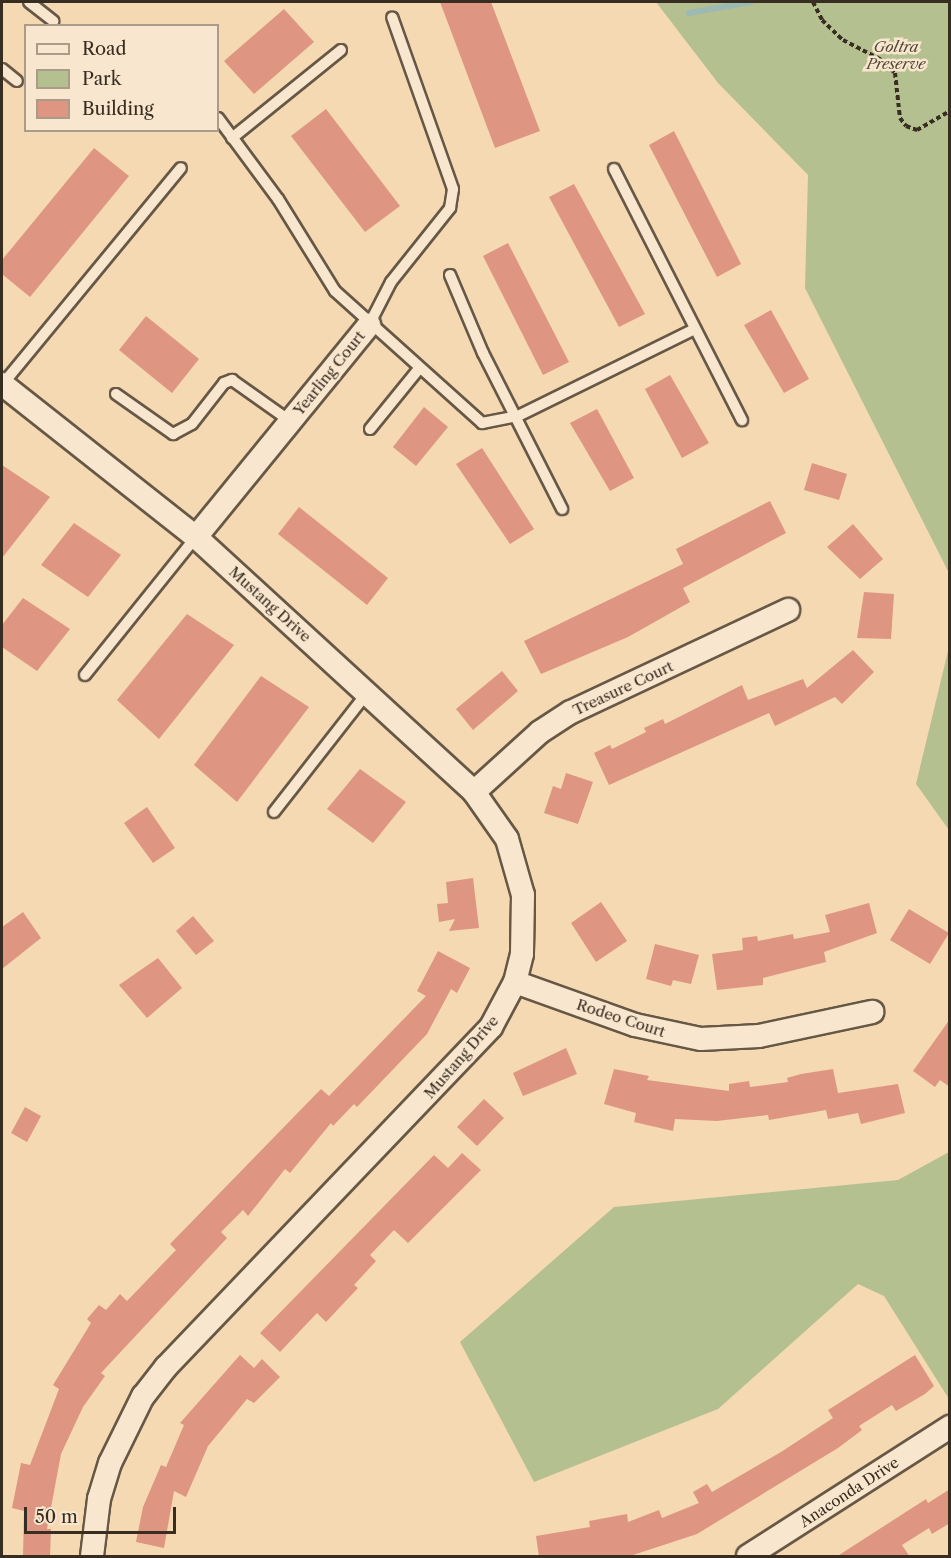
<!DOCTYPE html>
<style>
body{margin:0}
#map{position:relative;width:951px;height:1558px;overflow:hidden;background:#f4d9b3;font-family:"Libre Caslon Text",serif}
div>[style]{position:absolute}
.green>*{inset:0;background:#b5c091}
.stream>*{height:6px;margin:-3px;padding:0 3px;transform-origin:3px;border-radius:3px;background:#9cbab1}
.building>*{inset:0;background:#de9682}
.path>*{height:4px;margin-top:-2px;transform-origin:0;background:repeating-linear-gradient(90deg,#382d21 0 4.5px,transparent 0 7.5px)}
.roads{filter:drop-shadow(2px 0 #675846) drop-shadow(-2px 0 #675846) drop-shadow(0 2px #675846) drop-shadow(0 -2px #675846)}
.lane>*{height:10px;margin:-5px;padding:0 5px;transform-origin:5px;border-radius:5px;background:#f8e6ce}
.street>*{height:22px;margin:-11px;padding:0 11px;transform-origin:11px;border-radius:11px;background:#f8e6ce}
span{translate:-50% -50%;white-space:nowrap;text-align:center;line-height:1.15;-webkit-text-stroke:5px #f8e6ce;paint-order:stroke}
.park-label{font-size:15px;color:#514a37;font-style:italic}
.street-label{font-size:15px;color:#382d21}
.frame{position:absolute;inset:0;border:3px solid #382d21;pointer-events:none}
.legend{position:absolute;left:24px;top:24px;width:195px;height:108px;box-sizing:border-box;background:#f8e6ce;border:2px solid #ab9c89;margin:0;padding:8px 10px;list-style:none;font-size:18px;color:#382d21}
.legend li{display:flex;align-items:center;gap:12px;height:30px}
.legend b{width:30px;border:2px solid #ab9c89}
.scale{position:absolute;left:24px;top:1507px;width:152px;height:27px;box-sizing:border-box;border:3px solid #382d21;border-top:0;padding-left:8px;font-size:18px;line-height:21px;white-space:nowrap;color:#382d21;-webkit-text-stroke:4px #f8e6ce;paint-order:stroke}
</style>
<div id="map">
<div class="green">
<div style="clip-path:polygon(656px 2px,949px 2px,949px 573px,805px 288px,808px 175px,718px 83px)"></div>
<div style="clip-path:polygon(949px 647px,949px 830px,916px 784px)"></div>
<div style="clip-path:polygon(949px 1152px,949px 1399px,884px 1296px,858px 1284px,718px 1409px,534px 1482px,460px 1342px,614px 1207px,898px 1180px)"></div>
</div>
<div class="stream">
<div style="left:689px;top:13px;width:63px;rotate:-10.1deg"></div>
</div>
<div class="building">
<div style="clip-path:polygon(440px 2px,491px 2px,540px 131px,495px 148px)"></div>
<div style="clip-path:polygon(284px 9px,314px 42px,254px 94px,224px 61px)"></div>
<div style="clip-path:polygon(326px 109px,400px 206px,365px 232px,291px 136px)"></div>
<div style="clip-path:polygon(674px 131px,741px 264px,717px 277px,649px 145px)"></div>
<div style="clip-path:polygon(94px 148px,129px 176px,30px 297px,2px 274px,2px 260px)"></div>
<div style="clip-path:polygon(574px 184px,645px 314px,619px 327px,549px 197px)"></div>
<div style="clip-path:polygon(508px 243px,569px 362px,543px 375px,483px 256px)"></div>
<div style="clip-path:polygon(771px 310px,809px 379px,784px 393px,744px 325px)"></div>
<div style="clip-path:polygon(146px 316px,199px 359px,172px 393px,119px 350px)"></div>
<div style="clip-path:polygon(670px 375px,709px 443px,682px 458px,645px 389px)"></div>
<div style="clip-path:polygon(424px 407px,448px 427px,416px 466px,393px 447px)"></div>
<div style="clip-path:polygon(597px 409px,634px 478px,610px 491px,570px 423px)"></div>
<div style="clip-path:polygon(482px 448px,534px 529px,510px 544px,456px 464px)"></div>
<div style="clip-path:polygon(812px 463px,847px 474px,839px 500px,804px 490px)"></div>
<div style="clip-path:polygon(2px 465px,50px 497px,2px 558px)"></div>
<div style="clip-path:polygon(770px 501px,786px 533px,683px 588px,690px 602px,628px 637px,541px 674px,524px 641px,683px 564px,676px 549px)"></div>
<div style="clip-path:polygon(299px 507px,388px 578px,367px 605px,278px 534px)"></div>
<div style="clip-path:polygon(74px 523px,121px 555px,88px 597px,41px 565px)"></div>
<div style="clip-path:polygon(853px 524px,883px 559px,860px 579px,827px 547px)"></div>
<div style="clip-path:polygon(864px 592px,894px 594px,891px 639px,857px 638px)"></div>
<div style="clip-path:polygon(23px 598px,70px 629px,37px 671px,2px 647px,2px 625px)"></div>
<div style="clip-path:polygon(187px 614px,234px 645px,159px 739px,117px 700px)"></div>
<div style="clip-path:polygon(853px 650px,874px 672px,842px 704px,835px 697px,775px 726px,769px 713px,609px 785px,594px 753px,610px 745px,612px 749px,646px 732px,644px 728px,663px 719px,665px 724px,742px 685px,748px 700px,803px 679px,807px 688px)"></div>
<div style="clip-path:polygon(502px 671px,518px 691px,473px 730px,456px 709px)"></div>
<div style="clip-path:polygon(261px 676px,309px 707px,237px 802px,194px 765px)"></div>
<div style="clip-path:polygon(360px 769px,406px 802px,373px 843px,327px 809px)"></div>
<div style="clip-path:polygon(566px 773px,593px 782px,578px 824px,544px 813px,553px 786px,561px 789px)"></div>
<div style="clip-path:polygon(147px 807px,175px 848px,153px 863px,124px 823px)"></div>
<div style="clip-path:polygon(473px 878px,479px 928px,449px 931px,455px 919px,439px 922px,437px 904px,448px 903px,446px 882px)"></div>
<div style="clip-path:polygon(601px 902px,627px 941px,596px 962px,571px 923px)"></div>
<div style="clip-path:polygon(869px 903px,877px 933px,824px 952px,826px 962px,763px 978px,763px 985px,717px 990px,712px 954px,743px 950px,742px 938px,757px 936px,758px 941px,793px 934px,794px 939px,830px 932px,825px 915px)"></div>
<div style="clip-path:polygon(909px 909px,949px 933px,930px 964px,890px 940px)"></div>
<div style="clip-path:polygon(23px 912px,41px 938px,2px 969px,2px 927px)"></div>
<div style="clip-path:polygon(193px 916px,214px 941px,196px 955px,176px 931px)"></div>
<div style="clip-path:polygon(655px 944px,699px 955px,691px 984px,673px 980px,671px 986px,646px 979px)"></div>
<div style="clip-path:polygon(438px 951px,470px 968px,457px 993px,451px 989px,427px 1034px,357px 1107px,354px 1104px,333px 1126px,331px 1123px,290px 1173px,285px 1169px,248px 1216px,243px 1210px,221px 1232px,227px 1238px,101px 1373px,105px 1376px,83px 1407px,61px 1454px,47px 1529px,51px 1529px,50px 1557px,23px 1557px,24px 1511px,12px 1508px,21px 1463px,30px 1465px,59px 1389px,53px 1385px,91px 1323px,87px 1319px,99px 1305px,106px 1310px,120px 1294px,127px 1301px,176px 1250px,170px 1244px,321px 1089px,329px 1096px,426px 996px,417px 991px)"></div>
<div style="clip-path:polygon(158px 958px,182px 988px,147px 1018px,119px 985px)"></div>
<div style="clip-path:polygon(950px 1019px,950px 1087px,940px 1080px,935px 1087px,913px 1071px)"></div>
<div style="clip-path:polygon(566px 1048px,577px 1074px,523px 1096px,513px 1073px)"></div>
<div style="clip-path:polygon(614px 1069px,649px 1076px,647px 1080px,729px 1091px,729px 1084px,749px 1081px,750px 1087px,788px 1082px,787px 1078px,801px 1074px,833px 1069px,838px 1093px,898px 1084px,905px 1113px,861px 1124px,858px 1113px,828px 1119px,826px 1110px,769px 1120px,768px 1115px,717px 1121px,675px 1119px,673px 1131px,634px 1122px,636px 1113px,604px 1104px)"></div>
<div style="clip-path:polygon(484px 1099px,504px 1118px,477px 1146px,457px 1127px)"></div>
<div style="clip-path:polygon(25px 1107px,41px 1116px,27px 1142px,11px 1133px)"></div>
<div style="clip-path:polygon(462px 1153px,481px 1170px,408px 1243px,394px 1230px,370px 1255px,376px 1261px,354px 1285px,358px 1288px,326px 1322px,317px 1313px,280px 1352px,260px 1333px,434px 1155px,448px 1168px)"></div>
<div style="clip-path:polygon(240px 1355px,254px 1368px,262px 1359px,280px 1377px,254px 1403px,247px 1399px,208px 1446px,186px 1497px,174px 1491px,164px 1548px,136px 1542px,143px 1507px,161px 1465px,166px 1467px,184px 1425px,180px 1423px)"></div>
<div style="clip-path:polygon(915px 1355px,934px 1386px,925px 1394px,896px 1411px,892px 1405px,859px 1426px,862px 1430px,838px 1448px,697px 1534px,627px 1557px,539px 1557px,536px 1536px,590px 1527px,589px 1521px,627px 1514px,628px 1522px,659px 1510px,662px 1518px,699px 1503px,693px 1492px,707px 1484px,712px 1492px,781px 1452px,833px 1418px,828px 1410px)"></div>
<div style="clip-path:polygon(950px 1489px,950px 1523px,932px 1534px,929px 1528px,902px 1545px,910px 1557px,836px 1557px,926px 1499px,928px 1503px)"></div>
</div>
<div class="path">
<div style="left:813px;top:2px;width:20px;rotate:63deg"></div>
<div style="left:822px;top:20px;width:29px;rotate:44deg"></div>
<div style="left:843px;top:40px;width:42px;rotate:27.2deg"></div>
<div style="left:880px;top:59px;width:21px;rotate:43deg"></div>
<div style="left:895px;top:73px;width:45px;rotate:83.7deg"></div>
<div style="left:900px;top:118px;width:10px;rotate:53deg"></div>
<div style="left:906px;top:126px;width:12px;rotate:20deg"></div>
<div style="left:917px;top:130px;width:38px;rotate:-30deg"></div>
</div>
<div class="roads">
<div class="lane">
<div style="left:29px;top:2px;width:31px;rotate:38deg"></div>
<div style="left:2px;top:69px;width:19px;rotate:39deg"></div>
<div style="left:218px;top:118px;width:101px;rotate:53.5deg"></div>
<div style="left:278px;top:199px;width:108px;rotate:58.2deg"></div>
<div style="left:335px;top:291px;width:198px;rotate:41.9deg"></div>
<div style="left:482px;top:423px;width:37px;rotate:-11deg"></div>
<div style="left:518px;top:416px;width:197px;rotate:-26.2deg"></div>
<div style="left:232px;top:138px;width:140px;rotate:-38.9deg"></div>
<div style="left:614px;top:169px;width:282px;rotate:63deg"></div>
<div style="left:450px;top:275px;width:85px;rotate:67.1deg"></div>
<div style="left:483px;top:353px;width:175px;rotate:63.1deg"></div>
<div style="left:369px;top:325px;width:48px;rotate:-62.9deg"></div>
<div style="left:391px;top:282px;width:95px;rotate:-51.4deg"></div>
<div style="left:450px;top:208px;width:19px;rotate:-81deg"></div>
<div style="left:453px;top:189px;width:182px;rotate:-109.5deg"></div>
<div style="left:2px;top:385px;width:281px;rotate:-50.5deg"></div>
<div style="left:116px;top:394px;width:70px;rotate:35.1deg"></div>
<div style="left:173px;top:434px;width:21px;rotate:-28deg"></div>
<div style="left:192px;top:424px;width:52px;rotate:-52deg"></div>
<div style="left:224px;top:383px;width:9px;rotate:-21deg"></div>
<div style="left:232px;top:380px;width:71px;rotate:35.3deg"></div>
<div style="left:370px;top:429px;width:76px;rotate:-50.9deg"></div>
<div style="left:85px;top:675px;width:177px;rotate:-51.2deg"></div>
<div style="left:274px;top:812px;width:151px;rotate:-52deg"></div>
</div>
<div class="street">
<div style="left:2px;top:384px;width:247px;rotate:38.3deg"></div>
<div style="left:196px;top:537px;width:377px;rotate:42.5deg"></div>
<div style="left:474px;top:792px;width:57px;rotate:54.9deg"></div>
<div style="left:507px;top:839px;width:58px;rotate:74.1deg"></div>
<div style="left:523px;top:895px;width:59px;rotate:91deg"></div>
<div style="left:522px;top:954px;width:29px;rotate:104deg"></div>
<div style="left:515px;top:982px;width:51px;rotate:118.1deg"></div>
<div style="left:491px;top:1027px;width:470px;rotate:133.7deg"></div>
<div style="left:166px;top:1367px;width:37px;rotate:128deg"></div>
<div style="left:143px;top:1396px;width:75px;rotate:116.2deg"></div>
<div style="left:110px;top:1463px;width:38px;rotate:107deg"></div>
<div style="left:99px;top:1499px;width:57px;rotate:97deg"></div>
<div style="left:196px;top:537px;width:274px;rotate:-50.8deg"></div>
<div style="left:474px;top:792px;width:89px;rotate:-42.3deg"></div>
<div style="left:540px;top:732px;width:37px;rotate:-33deg"></div>
<div style="left:571px;top:712px;width:240px;rotate:-25.2deg"></div>
<div style="left:515px;top:982px;width:127px;rotate:19.7deg"></div>
<div style="left:635px;top:1025px;width:67px;rotate:12deg"></div>
<div style="left:701px;top:1039px;width:58px;rotate:-3deg"></div>
<div style="left:759px;top:1036px;width:116px;rotate:-12deg"></div>
<div style="left:748px;top:1556px;width:240px;rotate:-32.6deg"></div>
</div>
</div>
<div class="park-label">
<span style="left:896px;top:55px">Goltra<br>Preserve</span>
</div>
<div class="street-label">
<span style="left:329px;top:373px;rotate:-51deg">Yearling Court</span>
<span style="left:270px;top:604px;rotate:42deg">Mustang Drive</span>
<span style="left:623px;top:688px;rotate:-25deg">Treasure Court</span>
<span style="left:621px;top:1018px;rotate:18deg">Rodeo Court</span>
<span style="left:461px;top:1057px;rotate:-49deg">Mustang Drive</span>
<span style="left:849px;top:1492px;rotate:-33deg">Anaconda Drive</span>
</div>
<div class="frame"></div>
<ul class="legend">
<li><b style="height:8px;background:#f8e6ce"></b>Road</li>
<li><b style="height:16px;background:#b5c091"></b>Park</li>
<li><b style="height:16px;background:#de9682"></b>Building</li>
</ul>
<div class="scale">50 m</div>
</div>
